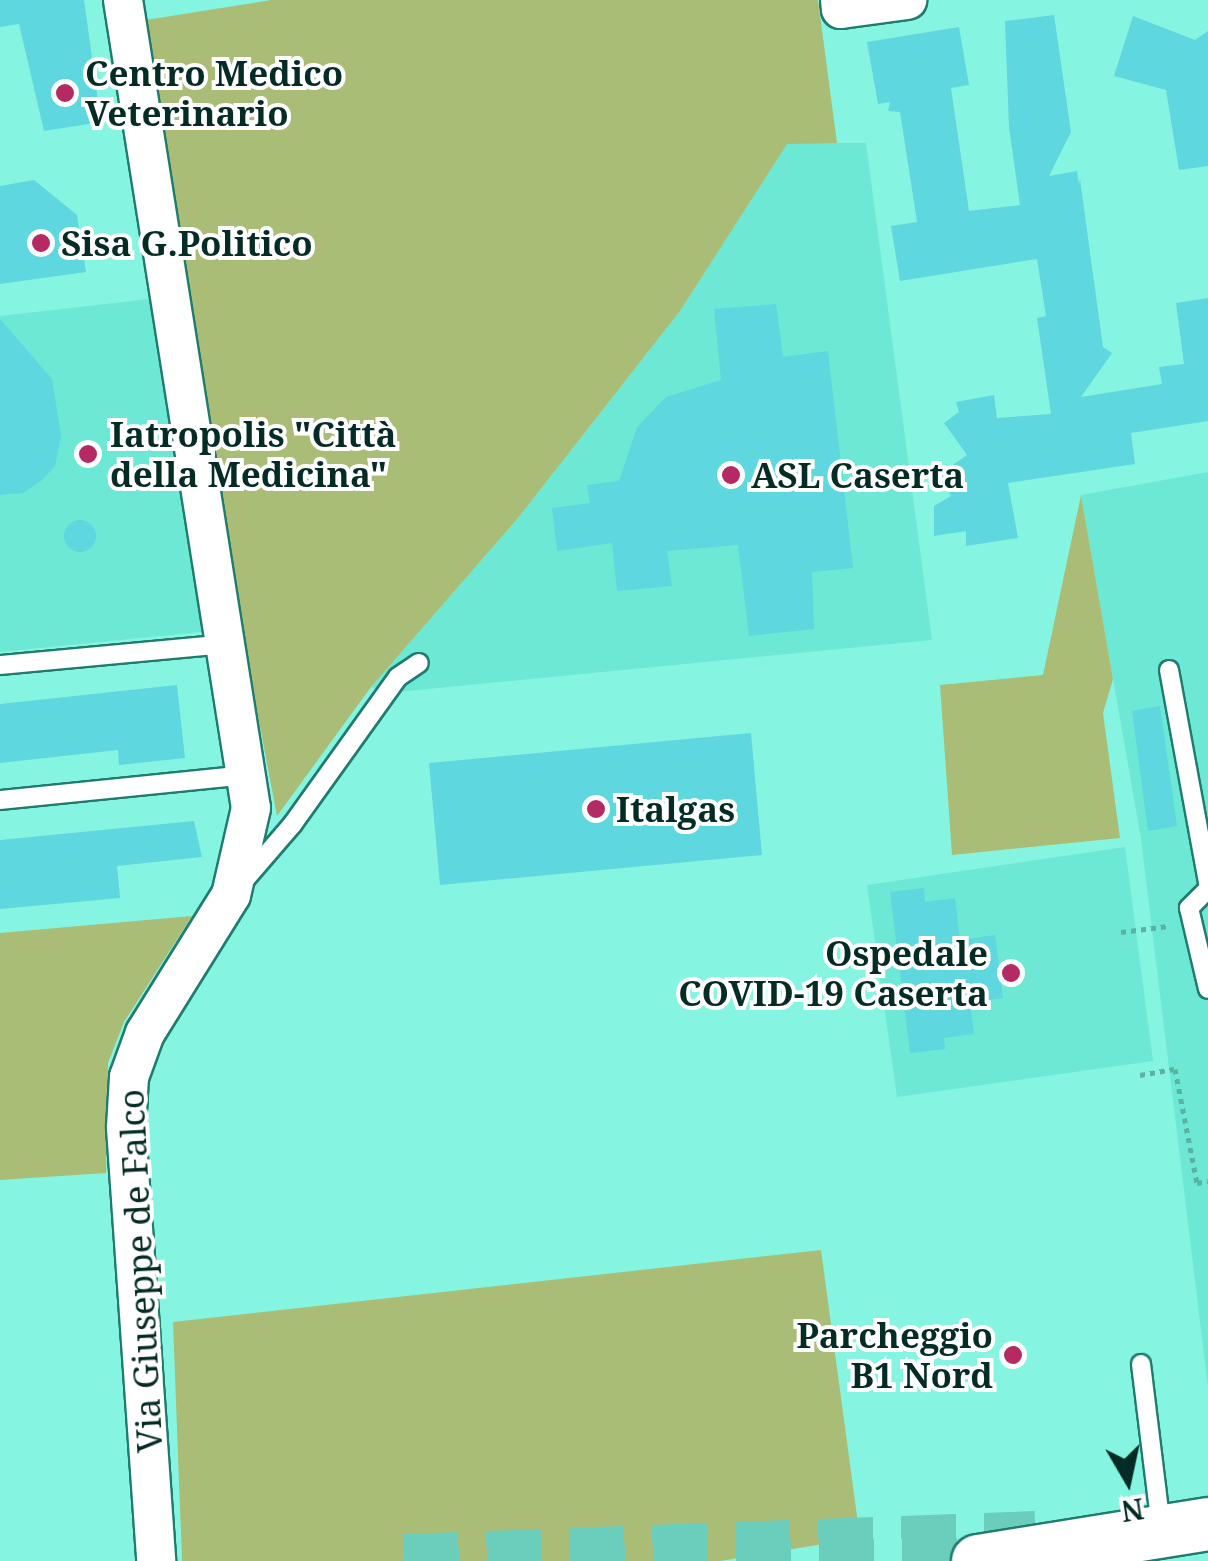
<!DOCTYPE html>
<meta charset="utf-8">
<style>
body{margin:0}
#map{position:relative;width:1208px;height:1561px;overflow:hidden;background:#85f5e2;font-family:"Noto Serif",serif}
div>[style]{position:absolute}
.built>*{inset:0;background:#6de8d4}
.green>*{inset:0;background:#aabd76}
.building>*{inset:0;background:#5ed7de}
.round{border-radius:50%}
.highway-tunnel>*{height:55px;margin-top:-27.5px;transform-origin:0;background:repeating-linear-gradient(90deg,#6bcdbc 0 55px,transparent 0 83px)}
.path>*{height:5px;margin-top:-2.5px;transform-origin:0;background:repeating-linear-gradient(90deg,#5ab2a3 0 5px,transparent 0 10px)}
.roads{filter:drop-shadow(2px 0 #1f7c6e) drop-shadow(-2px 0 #1f7c6e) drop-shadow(0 2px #1f7c6e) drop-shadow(0 -2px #1f7c6e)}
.lane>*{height:18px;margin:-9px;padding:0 9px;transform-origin:9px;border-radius:9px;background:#fff}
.street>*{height:38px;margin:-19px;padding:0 19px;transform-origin:19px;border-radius:19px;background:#fff}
.secondary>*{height:52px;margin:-26px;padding:0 26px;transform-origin:26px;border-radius:26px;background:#fff}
.dots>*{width:28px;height:28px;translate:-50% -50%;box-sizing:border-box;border:5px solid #fff;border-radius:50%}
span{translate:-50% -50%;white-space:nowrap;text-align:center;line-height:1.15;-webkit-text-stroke:8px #fff;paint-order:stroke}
.poi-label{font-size:35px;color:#052b25;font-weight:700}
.left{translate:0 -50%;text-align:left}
.right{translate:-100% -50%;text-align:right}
.street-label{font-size:35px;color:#052b25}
.north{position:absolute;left:1078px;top:1431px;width:100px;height:100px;-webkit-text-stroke:8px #fff;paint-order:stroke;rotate:171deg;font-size:28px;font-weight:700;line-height:40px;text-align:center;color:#052b25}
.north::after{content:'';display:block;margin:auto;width:35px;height:45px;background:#052b25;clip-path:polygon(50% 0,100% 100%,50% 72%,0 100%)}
</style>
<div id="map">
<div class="built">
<div style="clip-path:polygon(787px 143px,866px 143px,932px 640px,387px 693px,371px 687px,518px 518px,680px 311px)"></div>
<div style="clip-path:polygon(150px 299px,206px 609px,201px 632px,0 652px,0 316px)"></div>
<div style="clip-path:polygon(1208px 472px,1208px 1387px,1141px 839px,1081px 495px)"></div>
<div style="clip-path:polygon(1125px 847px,1153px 1061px,897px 1097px,867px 885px)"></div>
</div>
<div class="green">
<div style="clip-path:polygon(271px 0,818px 0,837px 143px,787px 144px,680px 311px,518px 518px,371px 687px,277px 816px,127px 23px)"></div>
<div style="clip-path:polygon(1081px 495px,1113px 679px,1103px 713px,1120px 838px,952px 855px,940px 685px,1043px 675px)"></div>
<div style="clip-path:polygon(192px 916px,124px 1022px,108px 1063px,106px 1173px,0 1180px,0 933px)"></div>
<div style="clip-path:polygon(821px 1250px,860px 1538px,720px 1561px,182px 1561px,173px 1322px)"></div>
</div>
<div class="building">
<div style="clip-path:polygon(0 0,84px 0,101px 122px,44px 131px,19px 24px,0 27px)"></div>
<div style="clip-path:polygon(1054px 15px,1071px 132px,1049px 176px,1077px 171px,1079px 184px,1080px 179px,1103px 347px,1112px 353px,1081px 397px,1162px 384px,1159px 367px,1184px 364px,1176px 303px,1208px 298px,1208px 421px,1131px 433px,1135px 464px,1008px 483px,1018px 538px,966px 546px,966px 531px,934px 536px,934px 506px,951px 496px,940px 474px,967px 455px,944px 423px,959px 412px,956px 402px,994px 395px,997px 418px,1051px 414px,1037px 318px,1046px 316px,1037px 259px,900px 281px,891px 226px,917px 222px,900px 112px,888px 111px,890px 102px,878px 104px,867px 42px,959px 27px,969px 85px,951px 88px,969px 211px,1020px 205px,1009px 127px,1005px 21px)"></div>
<div style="clip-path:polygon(1133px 16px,1195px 40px,1208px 31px,1208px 166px,1179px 170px,1166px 90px,1114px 76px)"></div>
<div style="clip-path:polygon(34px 180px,77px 215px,86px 272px,0 284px,0 186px)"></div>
<div style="clip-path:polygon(776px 304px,783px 357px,828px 351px,853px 568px,812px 572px,814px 629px,749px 636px,738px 545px,667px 551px,672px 586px,617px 591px,612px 543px,557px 551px,552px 508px,590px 503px,587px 485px,619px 481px,637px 427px,666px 397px,721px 380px,714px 309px)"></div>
<div style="clip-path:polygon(0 319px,52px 379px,61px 436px,55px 466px,42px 480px,23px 493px,0 495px)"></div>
<div class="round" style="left:64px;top:520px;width:32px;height:32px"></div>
<div style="clip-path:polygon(177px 685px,185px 758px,119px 765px,118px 750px,0 763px,0 704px)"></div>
<div style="clip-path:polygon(1160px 706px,1177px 826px,1148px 831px,1132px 711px)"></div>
<div style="clip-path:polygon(751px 733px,762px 855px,440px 885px,429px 763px)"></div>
<div style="clip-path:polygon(194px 821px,202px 857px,117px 866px,120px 898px,0 909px,0 840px)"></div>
<div style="clip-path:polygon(924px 888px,925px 902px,955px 898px,960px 940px,995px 935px,1003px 998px,970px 1002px,974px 1034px,944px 1038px,945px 1049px,910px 1053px,890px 892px)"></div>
</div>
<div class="highway-tunnel">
<div style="left:404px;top:1561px;width:632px;rotate:-2.08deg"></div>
</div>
<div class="path">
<div style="left:1121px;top:932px;width:48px;rotate:-7.1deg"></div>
<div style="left:1140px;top:1075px;width:36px;rotate:-10deg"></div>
<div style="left:1175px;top:1069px;width:116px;rotate:79.1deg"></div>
<div style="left:1197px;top:1183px;width:11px;rotate:-10deg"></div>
</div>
<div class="roads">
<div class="lane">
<div style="left:0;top:665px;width:228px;rotate:-5.3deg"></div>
<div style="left:1169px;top:670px;width:217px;rotate:79.6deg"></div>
<div style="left:0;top:800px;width:249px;rotate:-5.8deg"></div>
<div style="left:241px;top:884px;width:78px;rotate:-49.2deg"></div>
<div style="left:292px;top:825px;width:182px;rotate:-54.4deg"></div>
<div style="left:398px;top:677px;width:25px;rotate:-34deg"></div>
<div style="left:1208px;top:889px;width:27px;rotate:135deg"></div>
<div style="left:1189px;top:908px;width:83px;rotate:76.8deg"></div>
<div style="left:1141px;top:1364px;width:163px;rotate:83deg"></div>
</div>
<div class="street">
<div style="left:123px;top:0;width:818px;rotate:81deg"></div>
<div style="left:251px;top:808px;width:89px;rotate:102.9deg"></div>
<div style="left:231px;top:895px;width:163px;rotate:121.9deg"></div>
<div style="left:145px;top:1033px;width:47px;rotate:110deg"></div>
<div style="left:129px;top:1077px;width:51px;rotate:93.4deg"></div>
<div style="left:126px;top:1128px;width:434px;rotate:86deg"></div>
<div style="left:840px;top:0;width:9px;rotate:84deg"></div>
<div style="left:841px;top:9px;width:67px;rotate:-7.8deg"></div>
</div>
<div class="secondary">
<div style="left:978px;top:1561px;width:233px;rotate:-9.1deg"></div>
</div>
</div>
<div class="dots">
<div style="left:65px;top:93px;background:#b52a63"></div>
<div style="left:41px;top:243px;background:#b52a63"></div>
<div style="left:88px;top:454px;background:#b52a63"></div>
<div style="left:731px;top:475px;background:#b52a63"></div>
<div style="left:596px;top:809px;background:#b52a63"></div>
<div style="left:1011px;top:973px;background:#b52a63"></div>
<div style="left:1013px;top:1355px;background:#b52a63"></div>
</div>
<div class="poi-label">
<span class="left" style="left:85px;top:93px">Centro Medico<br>Veterinario</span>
<span class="left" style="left:61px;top:243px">Sisa G.Politico</span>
<span class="left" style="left:110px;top:454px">Iatropolis "Città<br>della Medicina"</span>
<span class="left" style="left:751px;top:475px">ASL Caserta</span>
<span class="left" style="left:616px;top:809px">Italgas</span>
<span class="right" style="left:988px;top:973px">Ospedale<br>COVID-19 Caserta</span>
<span class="right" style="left:993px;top:1355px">Parcheggio<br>B1 Nord</span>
</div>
<div class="street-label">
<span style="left:140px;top:1271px;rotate:-93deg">Via Giuseppe de Falco</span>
</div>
<div class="north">N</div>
</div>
